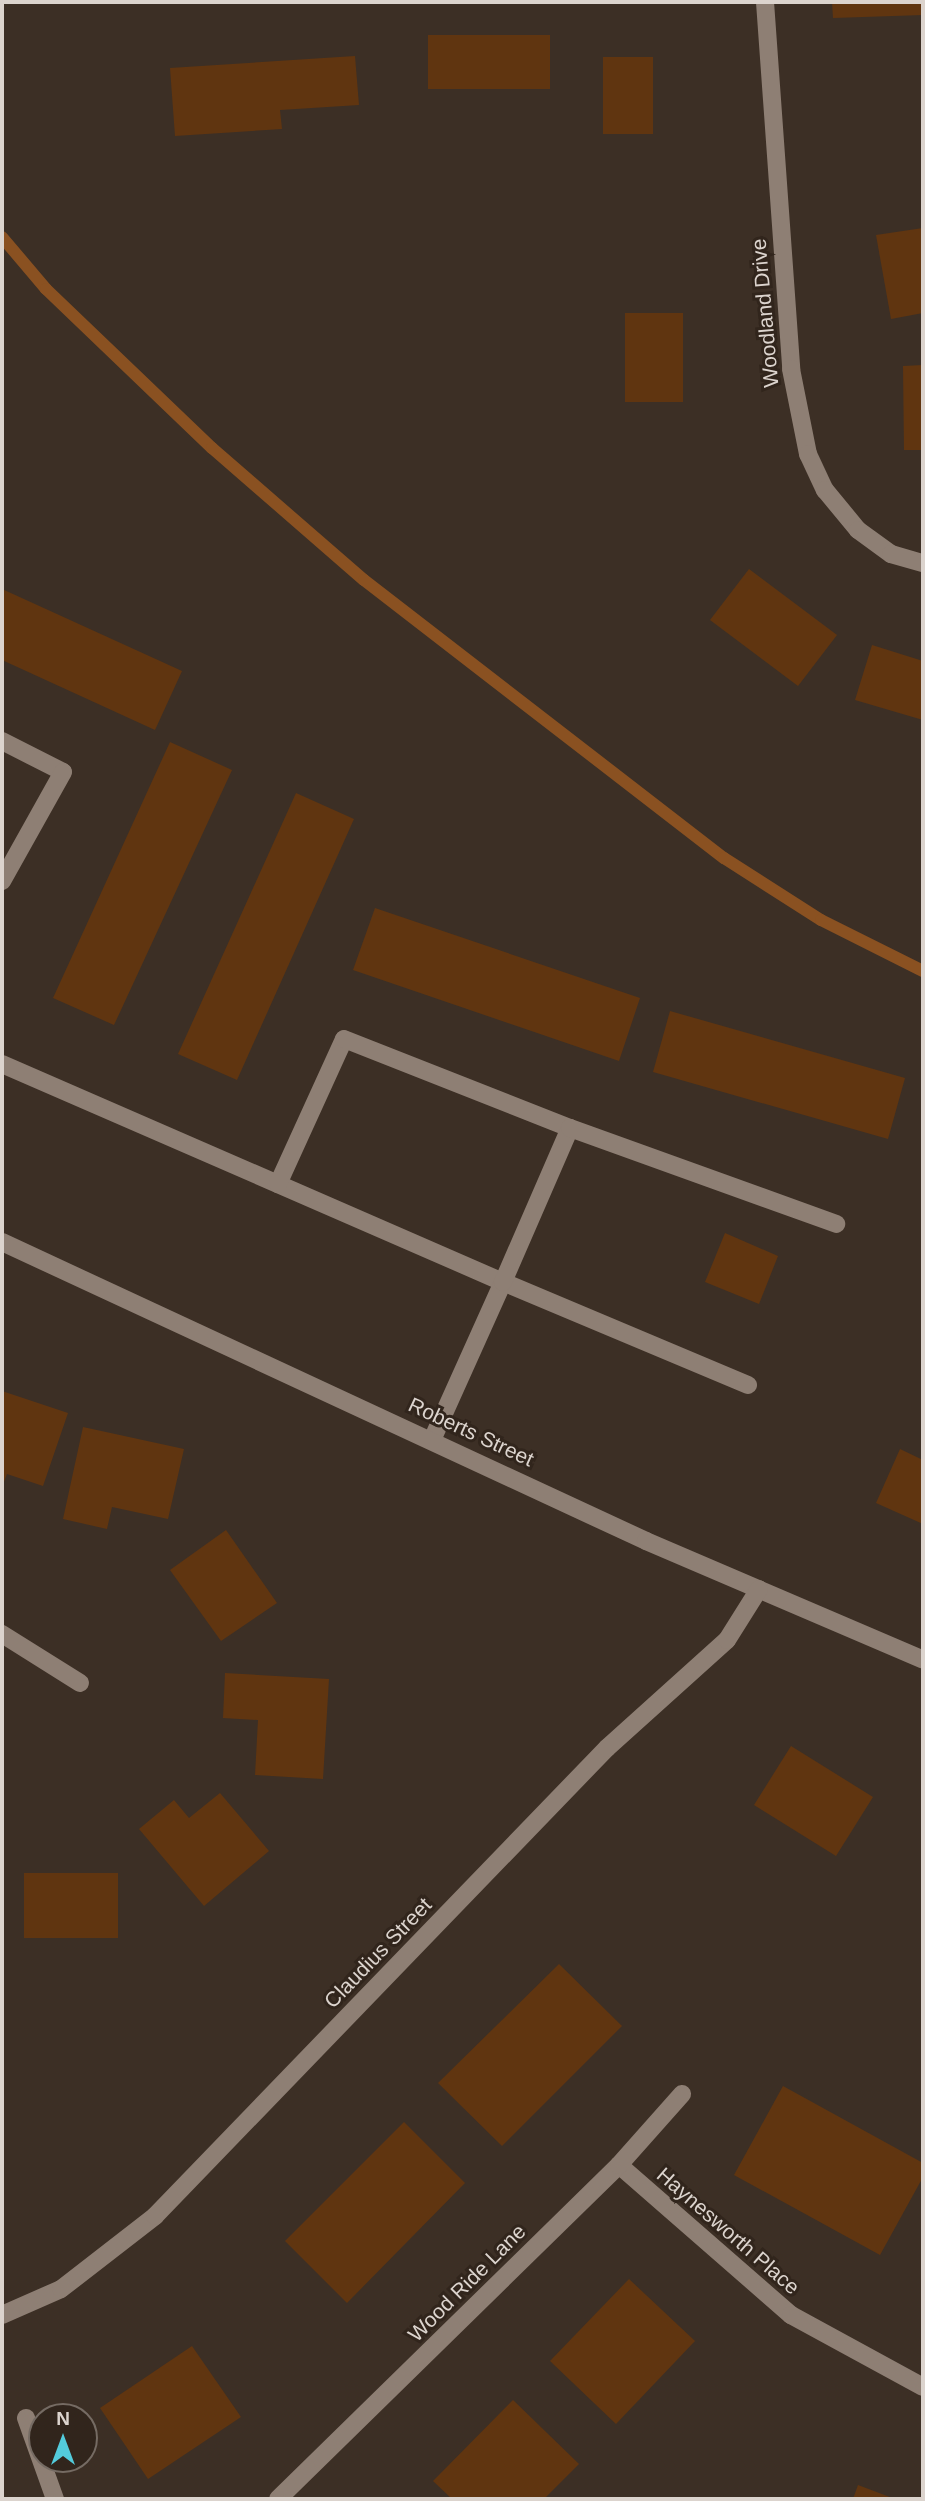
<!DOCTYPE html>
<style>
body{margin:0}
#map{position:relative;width:925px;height:2501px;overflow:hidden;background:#3c2f25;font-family:Arial,sans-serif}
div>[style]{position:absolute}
.stream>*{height:12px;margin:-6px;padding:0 6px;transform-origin:6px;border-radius:6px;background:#8a5121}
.building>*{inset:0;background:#603510}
.minor>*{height:18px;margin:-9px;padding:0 9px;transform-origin:9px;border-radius:9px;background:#8e7f74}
span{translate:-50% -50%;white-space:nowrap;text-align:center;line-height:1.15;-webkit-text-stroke:6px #31251c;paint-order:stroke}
.street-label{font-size:21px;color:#dcd4ce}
.frame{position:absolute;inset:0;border:4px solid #dcd4ce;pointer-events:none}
.north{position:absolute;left:28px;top:2403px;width:70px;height:70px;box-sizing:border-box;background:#31251c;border:2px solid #756b63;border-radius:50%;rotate:0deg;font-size:19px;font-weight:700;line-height:28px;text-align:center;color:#dcd4ce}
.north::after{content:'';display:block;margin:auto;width:24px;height:32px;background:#53cbdb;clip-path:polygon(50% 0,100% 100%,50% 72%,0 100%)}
</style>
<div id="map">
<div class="stream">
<div style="left:2px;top:237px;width:68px;rotate:49.8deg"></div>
<div style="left:46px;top:289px;width:230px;rotate:43.8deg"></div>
<div style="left:212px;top:448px;width:201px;rotate:41deg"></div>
<div style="left:364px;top:580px;width:455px;rotate:37.7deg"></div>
<div style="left:724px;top:858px;width:115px;rotate:32.6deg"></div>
<div style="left:821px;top:920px;width:114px;rotate:26.6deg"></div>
</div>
<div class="building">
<div style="clip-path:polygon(832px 2px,923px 2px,923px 15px,833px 18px)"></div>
<div style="clip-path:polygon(428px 35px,550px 35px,550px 89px,428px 89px)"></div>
<div style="clip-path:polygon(355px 56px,359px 105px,280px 110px,282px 129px,175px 136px,170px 68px)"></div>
<div style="clip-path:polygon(603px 57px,653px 57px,653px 134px,603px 134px)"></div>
<div style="clip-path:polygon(923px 228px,923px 313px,891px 319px,876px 235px)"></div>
<div style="clip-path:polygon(625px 313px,683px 313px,683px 402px,625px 402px)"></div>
<div style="clip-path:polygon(923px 365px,923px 450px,904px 450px,903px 366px)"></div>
<div style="clip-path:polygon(749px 569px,837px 635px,798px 686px,710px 620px)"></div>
<div style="clip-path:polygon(2px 589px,182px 671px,155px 730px,2px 660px)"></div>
<div style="clip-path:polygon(872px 645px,923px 661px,923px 720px,855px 700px)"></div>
<div style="clip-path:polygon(170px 742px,232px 770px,114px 1025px,53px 998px)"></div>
<div style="clip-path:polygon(296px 793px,354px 819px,237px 1080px,178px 1054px)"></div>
<div style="clip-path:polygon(375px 908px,640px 998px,619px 1061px,353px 970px)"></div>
<div style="clip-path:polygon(670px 1011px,905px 1078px,888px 1139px,653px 1072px)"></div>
<div style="clip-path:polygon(725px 1233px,778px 1256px,759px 1304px,705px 1282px)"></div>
<div style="clip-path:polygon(2px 1391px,68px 1413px,43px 1486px,7px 1474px,2px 1487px)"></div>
<div style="clip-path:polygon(83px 1427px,184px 1449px,168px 1519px,112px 1507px,107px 1529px,63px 1519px)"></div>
<div style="clip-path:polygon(900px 1449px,923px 1460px,923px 1524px,876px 1503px)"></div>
<div style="clip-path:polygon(226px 1530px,277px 1603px,221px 1641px,170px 1570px)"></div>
<div style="clip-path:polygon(225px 1673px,329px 1679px,323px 1779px,255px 1775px,258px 1720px,223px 1718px)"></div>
<div style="clip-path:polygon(791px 1746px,873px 1797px,836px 1856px,754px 1805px)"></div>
<div style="clip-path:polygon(220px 1793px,269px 1851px,204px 1906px,139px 1829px,174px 1800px,189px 1818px)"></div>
<div style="clip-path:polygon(24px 1873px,118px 1873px,118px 1938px,24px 1938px)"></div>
<div style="clip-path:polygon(559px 1964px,622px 2026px,502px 2146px,438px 2083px)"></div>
<div style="clip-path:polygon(783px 2086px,923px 2163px,923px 2177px,880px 2255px,734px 2175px)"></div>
<div style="clip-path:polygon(404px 2122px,465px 2183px,347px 2303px,285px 2241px)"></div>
<div style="clip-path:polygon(629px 2279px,695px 2341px,616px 2424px,550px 2361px)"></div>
<div style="clip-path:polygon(192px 2346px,241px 2417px,148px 2479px,100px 2408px)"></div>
<div style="clip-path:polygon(513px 2400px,579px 2464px,544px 2499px,452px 2499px,433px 2481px)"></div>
<div style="clip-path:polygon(858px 2485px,895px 2499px,853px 2499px)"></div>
</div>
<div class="minor">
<div style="left:765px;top:2px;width:368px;rotate:85.9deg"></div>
<div style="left:791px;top:369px;width:87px;rotate:78.7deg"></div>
<div style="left:808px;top:454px;width:40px;rotate:65deg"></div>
<div style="left:825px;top:490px;width:52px;rotate:50.5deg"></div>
<div style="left:858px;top:530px;width:41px;rotate:36deg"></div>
<div style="left:891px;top:554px;width:33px;rotate:16deg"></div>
<div style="left:2px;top:741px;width:68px;rotate:26.9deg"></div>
<div style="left:63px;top:772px;width:125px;rotate:119.2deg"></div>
<div style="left:2px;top:1064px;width:546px;rotate:23.52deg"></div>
<div style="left:503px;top:1282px;width:171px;rotate:114.2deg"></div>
<div style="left:278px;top:1184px;width:159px;rotate:-65.5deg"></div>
<div style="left:344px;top:1039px;width:243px;rotate:21.5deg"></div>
<div style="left:2px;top:1242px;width:710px;rotate:24.9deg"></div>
<div style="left:646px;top:1541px;width:301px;rotate:23.2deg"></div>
<div style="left:748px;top:1385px;width:266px;rotate:-157.2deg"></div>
<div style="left:503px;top:1282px;width:168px;rotate:-66.5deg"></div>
<div style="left:570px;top:1128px;width:283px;rotate:19.8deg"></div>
<div style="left:2px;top:1634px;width:92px;rotate:32.1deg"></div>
<div style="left:619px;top:2165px;width:228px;rotate:41.1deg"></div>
<div style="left:791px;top:2315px;width:150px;rotate:28.6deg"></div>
<div style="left:2px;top:2315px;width:64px;rotate:-23.8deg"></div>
<div style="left:61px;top:2289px;width:119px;rotate:-37.8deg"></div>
<div style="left:155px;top:2216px;width:651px;rotate:-46deg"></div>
<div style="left:607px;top:1748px;width:161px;rotate:-42deg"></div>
<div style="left:727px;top:1640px;width:60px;rotate:-57.9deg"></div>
<div style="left:26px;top:2418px;width:86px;rotate:70.3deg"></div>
<div style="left:278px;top:2499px;width:477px;rotate:-44.4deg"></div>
<div style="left:619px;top:2165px;width:95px;rotate:-48.4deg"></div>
</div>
<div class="street-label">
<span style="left:765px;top:313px;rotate:-95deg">Woodland Drive</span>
<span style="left:471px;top:1432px;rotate:25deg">Roberts Street</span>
<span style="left:378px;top:1953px;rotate:-46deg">Claudius Street</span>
<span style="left:728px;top:2231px;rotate:41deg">Haynesworth Place</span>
<span style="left:467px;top:2283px;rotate:-45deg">Wood Ride Lane</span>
</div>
<div class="frame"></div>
<div class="north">N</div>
</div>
